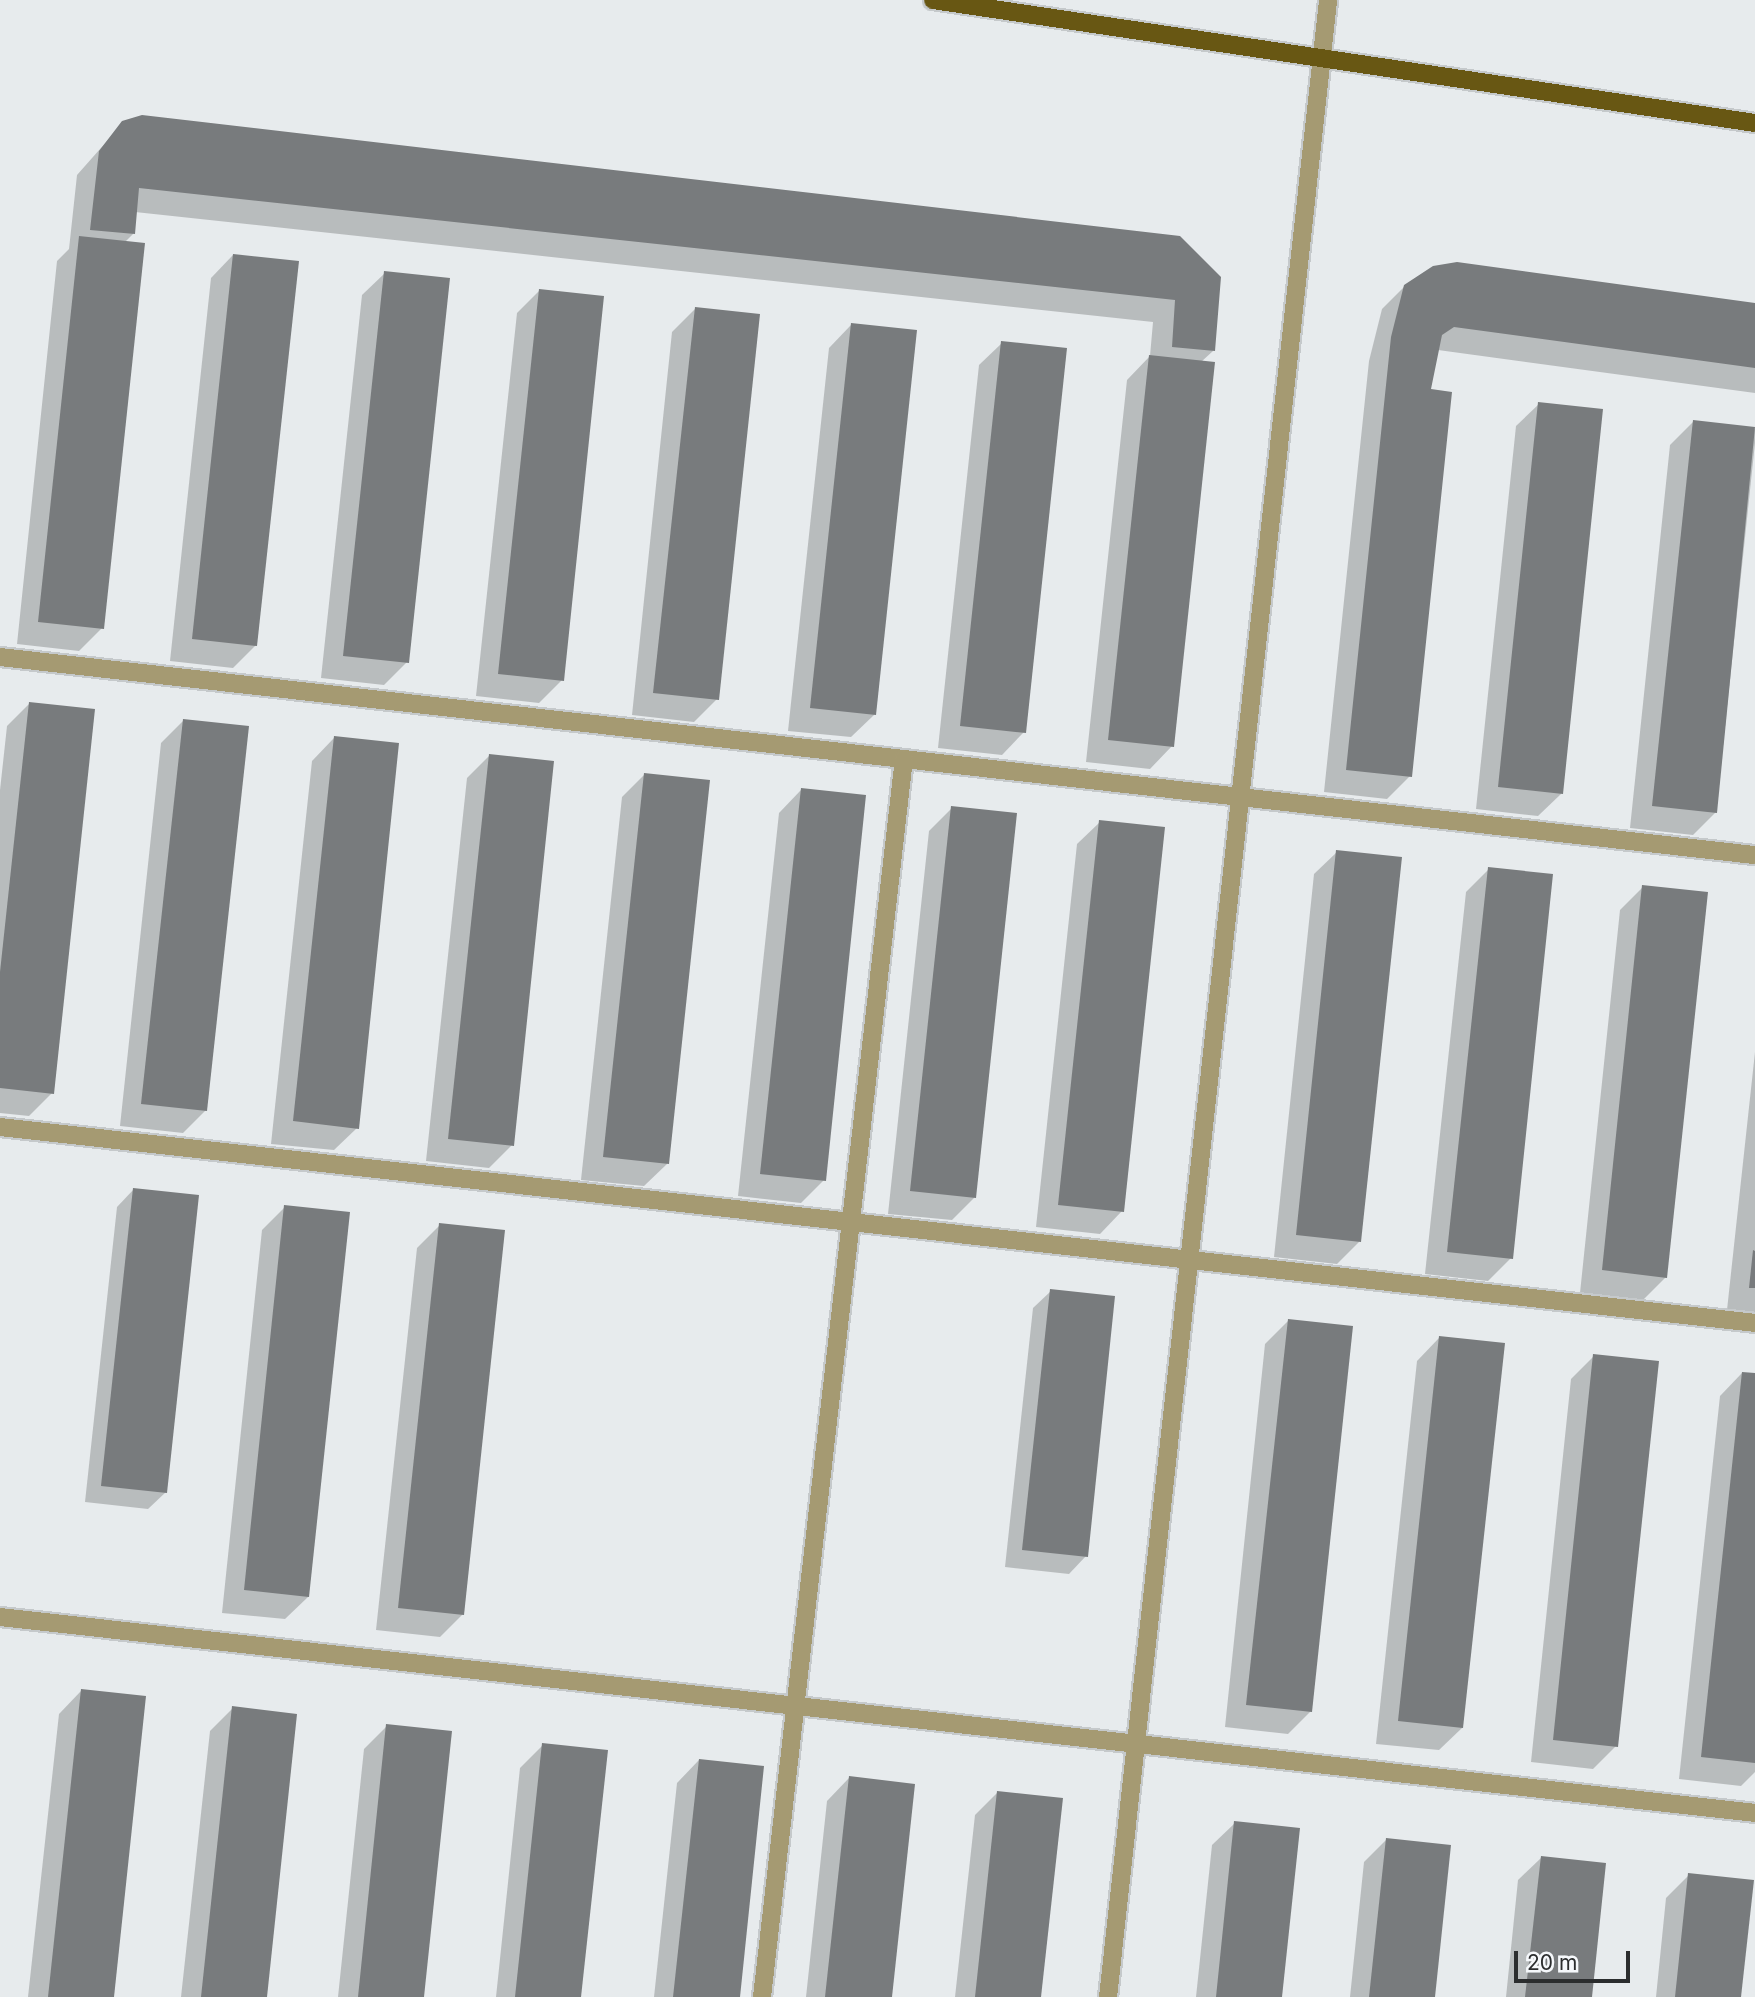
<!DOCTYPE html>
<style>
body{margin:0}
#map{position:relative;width:1755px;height:1997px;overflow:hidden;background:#e7ebed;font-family:Inter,sans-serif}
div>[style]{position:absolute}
.shadow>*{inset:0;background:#0003}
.building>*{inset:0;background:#787b7d}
.roads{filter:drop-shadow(2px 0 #c5c9cb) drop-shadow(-2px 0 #c5c9cb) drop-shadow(0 2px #c5c9cb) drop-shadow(0 -2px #c5c9cb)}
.minor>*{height:18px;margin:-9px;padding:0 9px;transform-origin:9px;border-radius:9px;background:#a59a72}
.major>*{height:18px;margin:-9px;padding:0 9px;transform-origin:9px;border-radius:9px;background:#685713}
span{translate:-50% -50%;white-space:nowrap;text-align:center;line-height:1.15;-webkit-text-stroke:5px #f5f8fb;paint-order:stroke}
.scale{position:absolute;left:1514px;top:1951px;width:116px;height:32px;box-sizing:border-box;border:4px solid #2b2d2e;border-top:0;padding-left:9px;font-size:21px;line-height:24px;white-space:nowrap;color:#2b2d2e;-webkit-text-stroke:5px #f5f8fb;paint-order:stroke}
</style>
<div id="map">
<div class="shadow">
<div style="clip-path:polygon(123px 123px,1180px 238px,1213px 351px,1201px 362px,1172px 746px,1150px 769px,1086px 762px,1127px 380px,1150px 356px,1153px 322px,135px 212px,133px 234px,124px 243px,102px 628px,79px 651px,17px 644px,57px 261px,69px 249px,77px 175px)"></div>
<div style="clip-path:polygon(233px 255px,256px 645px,233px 668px,170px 661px,211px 278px)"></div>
<div style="clip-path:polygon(385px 273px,407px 662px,384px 685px,321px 678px,362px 295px)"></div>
<div style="clip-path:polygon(1405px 286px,1755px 305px,1755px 393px,1438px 350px,1429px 391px,1410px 776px,1387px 799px,1324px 792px,1369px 361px,1382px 309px)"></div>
<div style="clip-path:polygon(540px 290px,562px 680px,539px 703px,476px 696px,517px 313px)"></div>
<div style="clip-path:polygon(695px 309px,717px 699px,694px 722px,632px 715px,672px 332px)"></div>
<div style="clip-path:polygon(851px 325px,874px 715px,851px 737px,788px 731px,829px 348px)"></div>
<div style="clip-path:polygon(1002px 343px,1024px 732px,1002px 755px,938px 748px,979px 365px)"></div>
<div style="clip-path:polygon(1539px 404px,1561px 794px,1538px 816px,1476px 809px,1516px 426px)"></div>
<div style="clip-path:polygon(1693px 422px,1755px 429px,1755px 443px,1716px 812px,1693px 835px,1630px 828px,1670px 445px)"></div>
<div style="clip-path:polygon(30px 703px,52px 1093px,29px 1116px,0 1113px,0 790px,7px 726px)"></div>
<div style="clip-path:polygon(183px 721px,206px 1110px,183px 1133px,120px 1126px,161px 743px)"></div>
<div style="clip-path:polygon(334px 738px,357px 1128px,334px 1150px,271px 1144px,312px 761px)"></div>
<div style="clip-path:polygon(489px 756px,512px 1145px,489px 1168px,426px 1161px,467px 778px)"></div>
<div style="clip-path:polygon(645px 774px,667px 1164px,644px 1186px,581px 1180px,622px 797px)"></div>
<div style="clip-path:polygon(801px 790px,824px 1180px,801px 1203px,738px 1196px,779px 813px)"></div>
<div style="clip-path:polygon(952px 808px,974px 1198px,952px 1220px,888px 1214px,929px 831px)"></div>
<div style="clip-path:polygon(1100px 822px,1122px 1211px,1100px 1234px,1036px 1227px,1077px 844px)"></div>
<div style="clip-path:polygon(1337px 852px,1359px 1242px,1337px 1264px,1274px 1257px,1314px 874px)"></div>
<div style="clip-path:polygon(1489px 869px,1511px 1258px,1488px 1281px,1425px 1274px,1466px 892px)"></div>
<div style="clip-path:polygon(1643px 887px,1666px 1277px,1643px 1300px,1580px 1293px,1620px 910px)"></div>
<div style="clip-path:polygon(1755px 1052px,1755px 1313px,1727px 1310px)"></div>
<div style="clip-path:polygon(134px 1189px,166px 1492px,148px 1509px,85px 1502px,117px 1207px)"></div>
<div style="clip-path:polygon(285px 1207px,308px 1597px,285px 1619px,222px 1613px,262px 1230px)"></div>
<div style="clip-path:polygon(440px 1225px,463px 1614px,440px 1637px,376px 1630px,417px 1248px)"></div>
<div style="clip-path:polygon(1051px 1291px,1086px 1556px,1069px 1574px,1005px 1567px,1033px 1308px)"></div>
<div style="clip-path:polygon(1288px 1321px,1311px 1711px,1288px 1734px,1225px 1727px,1265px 1344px)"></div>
<div style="clip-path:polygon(1439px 1338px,1462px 1728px,1439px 1750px,1376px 1744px,1417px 1361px)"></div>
<div style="clip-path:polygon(1594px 1356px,1616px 1746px,1593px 1769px,1531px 1762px,1571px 1379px)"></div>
<div style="clip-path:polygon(1742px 1373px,1755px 1375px,1755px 1772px,1741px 1786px,1679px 1779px,1720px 1396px)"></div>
<div style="clip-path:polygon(81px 1691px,113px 1997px,28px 1997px,59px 1714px)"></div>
<div style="clip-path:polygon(233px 1708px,266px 1997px,181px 1997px,210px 1731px)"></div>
<div style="clip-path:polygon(387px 1726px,422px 1997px,338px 1997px,364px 1749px)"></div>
<div style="clip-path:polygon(543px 1745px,580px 1997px,496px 1997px,520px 1768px)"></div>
<div style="clip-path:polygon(699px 1760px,738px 1997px,654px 1997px,677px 1783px)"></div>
<div style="clip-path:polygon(849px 1778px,890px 1997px,806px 1997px,827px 1801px)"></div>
<div style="clip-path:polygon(997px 1793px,1039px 1997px,955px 1997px,975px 1815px)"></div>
<div style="clip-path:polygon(1235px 1823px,1280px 1997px,1196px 1997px,1212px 1845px)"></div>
<div style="clip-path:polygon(1387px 1839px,1434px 1997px,1350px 1997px,1364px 1862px)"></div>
<div style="clip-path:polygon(1541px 1858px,1590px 1997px,1506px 1997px,1518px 1880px)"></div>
<div style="clip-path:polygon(1689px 1875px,1740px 1997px,1656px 1997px,1666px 1898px)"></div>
</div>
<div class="building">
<div style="clip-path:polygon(142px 115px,1180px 236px,1221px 277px,1215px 351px,1172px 347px,1175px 300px,139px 188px,135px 234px,90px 230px,99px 151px,122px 121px)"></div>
<div style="clip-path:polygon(79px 236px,145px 243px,104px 629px,38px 622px)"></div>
<div style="clip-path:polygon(233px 254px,299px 261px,257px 646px,192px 639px)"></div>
<div style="clip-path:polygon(1457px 262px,1755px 303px,1755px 368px,1454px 327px,1442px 335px,1431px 389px,1452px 392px,1412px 777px,1346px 770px,1391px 337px,1404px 285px,1433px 266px)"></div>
<div style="clip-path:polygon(384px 271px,450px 278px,409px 663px,343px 656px)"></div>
<div style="clip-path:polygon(539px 289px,604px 296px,564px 681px,498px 674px)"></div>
<div style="clip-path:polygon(695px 307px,760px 314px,719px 700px,653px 693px)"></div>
<div style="clip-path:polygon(851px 323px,917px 330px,876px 715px,810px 708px)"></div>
<div style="clip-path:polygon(1001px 341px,1067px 348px,1026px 733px,960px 726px)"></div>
<div style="clip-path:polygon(1149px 355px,1215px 362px,1174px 747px,1108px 740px)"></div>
<div style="clip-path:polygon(1538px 402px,1603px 409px,1563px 794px,1498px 787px)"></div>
<div style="clip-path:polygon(1693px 420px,1755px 427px,1717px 813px,1652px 806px)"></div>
<div style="clip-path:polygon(29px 702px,95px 709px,54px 1094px,0 1088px,0 972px)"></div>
<div style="clip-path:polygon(183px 719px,249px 726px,207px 1111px,141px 1104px)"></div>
<div style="clip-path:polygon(334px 736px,399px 743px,359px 1129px,293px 1121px)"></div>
<div style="clip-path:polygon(489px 754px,554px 761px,514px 1146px,448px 1139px)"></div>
<div style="clip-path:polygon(644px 773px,710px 780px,669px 1164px,603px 1157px)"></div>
<div style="clip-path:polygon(801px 788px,866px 795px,826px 1181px,760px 1174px)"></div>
<div style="clip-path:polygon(951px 806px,1017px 813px,976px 1198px,910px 1191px)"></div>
<div style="clip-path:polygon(1099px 820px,1165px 827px,1124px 1212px,1058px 1205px)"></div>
<div style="clip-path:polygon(1336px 850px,1402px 857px,1361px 1242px,1296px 1235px)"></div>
<div style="clip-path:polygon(1488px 867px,1553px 874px,1513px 1259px,1447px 1252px)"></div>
<div style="clip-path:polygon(1642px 885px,1708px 892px,1667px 1278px,1602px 1270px)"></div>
<div style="clip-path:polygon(133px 1188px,199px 1195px,167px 1493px,101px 1486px)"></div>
<div style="clip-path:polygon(284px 1205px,350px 1212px,309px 1597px,244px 1590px)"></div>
<div style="clip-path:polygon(439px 1223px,505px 1230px,464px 1615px,398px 1608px)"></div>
<div style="clip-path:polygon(1753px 1250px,1755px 1251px,1755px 1288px,1749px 1288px)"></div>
<div style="clip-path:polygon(1050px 1289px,1115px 1296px,1088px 1557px,1022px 1550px)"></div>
<div style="clip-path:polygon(1288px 1319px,1353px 1326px,1312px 1712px,1246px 1705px)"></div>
<div style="clip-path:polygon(1439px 1336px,1505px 1343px,1463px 1728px,1398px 1721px)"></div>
<div style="clip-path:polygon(1593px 1354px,1659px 1361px,1618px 1747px,1553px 1740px)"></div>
<div style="clip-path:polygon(1742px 1372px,1755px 1373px,1755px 1763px,1701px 1757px)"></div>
<div style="clip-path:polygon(81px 1689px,146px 1696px,114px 1997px,48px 1997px)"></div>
<div style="clip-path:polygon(232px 1706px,297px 1714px,267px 1997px,201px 1997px)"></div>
<div style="clip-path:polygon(386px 1724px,452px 1731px,424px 1997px,358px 1997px)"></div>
<div style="clip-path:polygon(542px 1743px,608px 1750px,581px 1997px,515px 1997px)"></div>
<div style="clip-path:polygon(699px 1759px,764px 1766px,740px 1997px,673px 1997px)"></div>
<div style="clip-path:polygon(849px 1776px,915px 1784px,892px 1997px,825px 1997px)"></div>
<div style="clip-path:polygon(997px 1791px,1063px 1798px,1041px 1997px,975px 1997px)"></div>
<div style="clip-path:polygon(1234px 1821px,1300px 1828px,1282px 1997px,1216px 1997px)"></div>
<div style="clip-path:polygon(1386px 1838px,1451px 1845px,1435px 1997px,1369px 1997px)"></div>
<div style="clip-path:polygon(1541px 1856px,1606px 1863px,1592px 1997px,1525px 1997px)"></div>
<div style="clip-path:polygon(1688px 1873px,1754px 1880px,1741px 1997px,1675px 1997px)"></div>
</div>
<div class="roads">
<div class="minor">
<div style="left:0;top:657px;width:1766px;rotate:6.44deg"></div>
<div style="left:0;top:1127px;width:1766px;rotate:6.37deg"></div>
<div style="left:0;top:1617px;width:1766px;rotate:6.37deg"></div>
<div style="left:762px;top:1997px;width:1246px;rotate:-83.46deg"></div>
<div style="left:1108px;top:1997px;width:2009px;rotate:-83.71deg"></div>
</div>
<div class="major">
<div style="left:933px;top:0;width:831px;rotate:8.51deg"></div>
</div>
</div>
<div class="scale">20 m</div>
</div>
